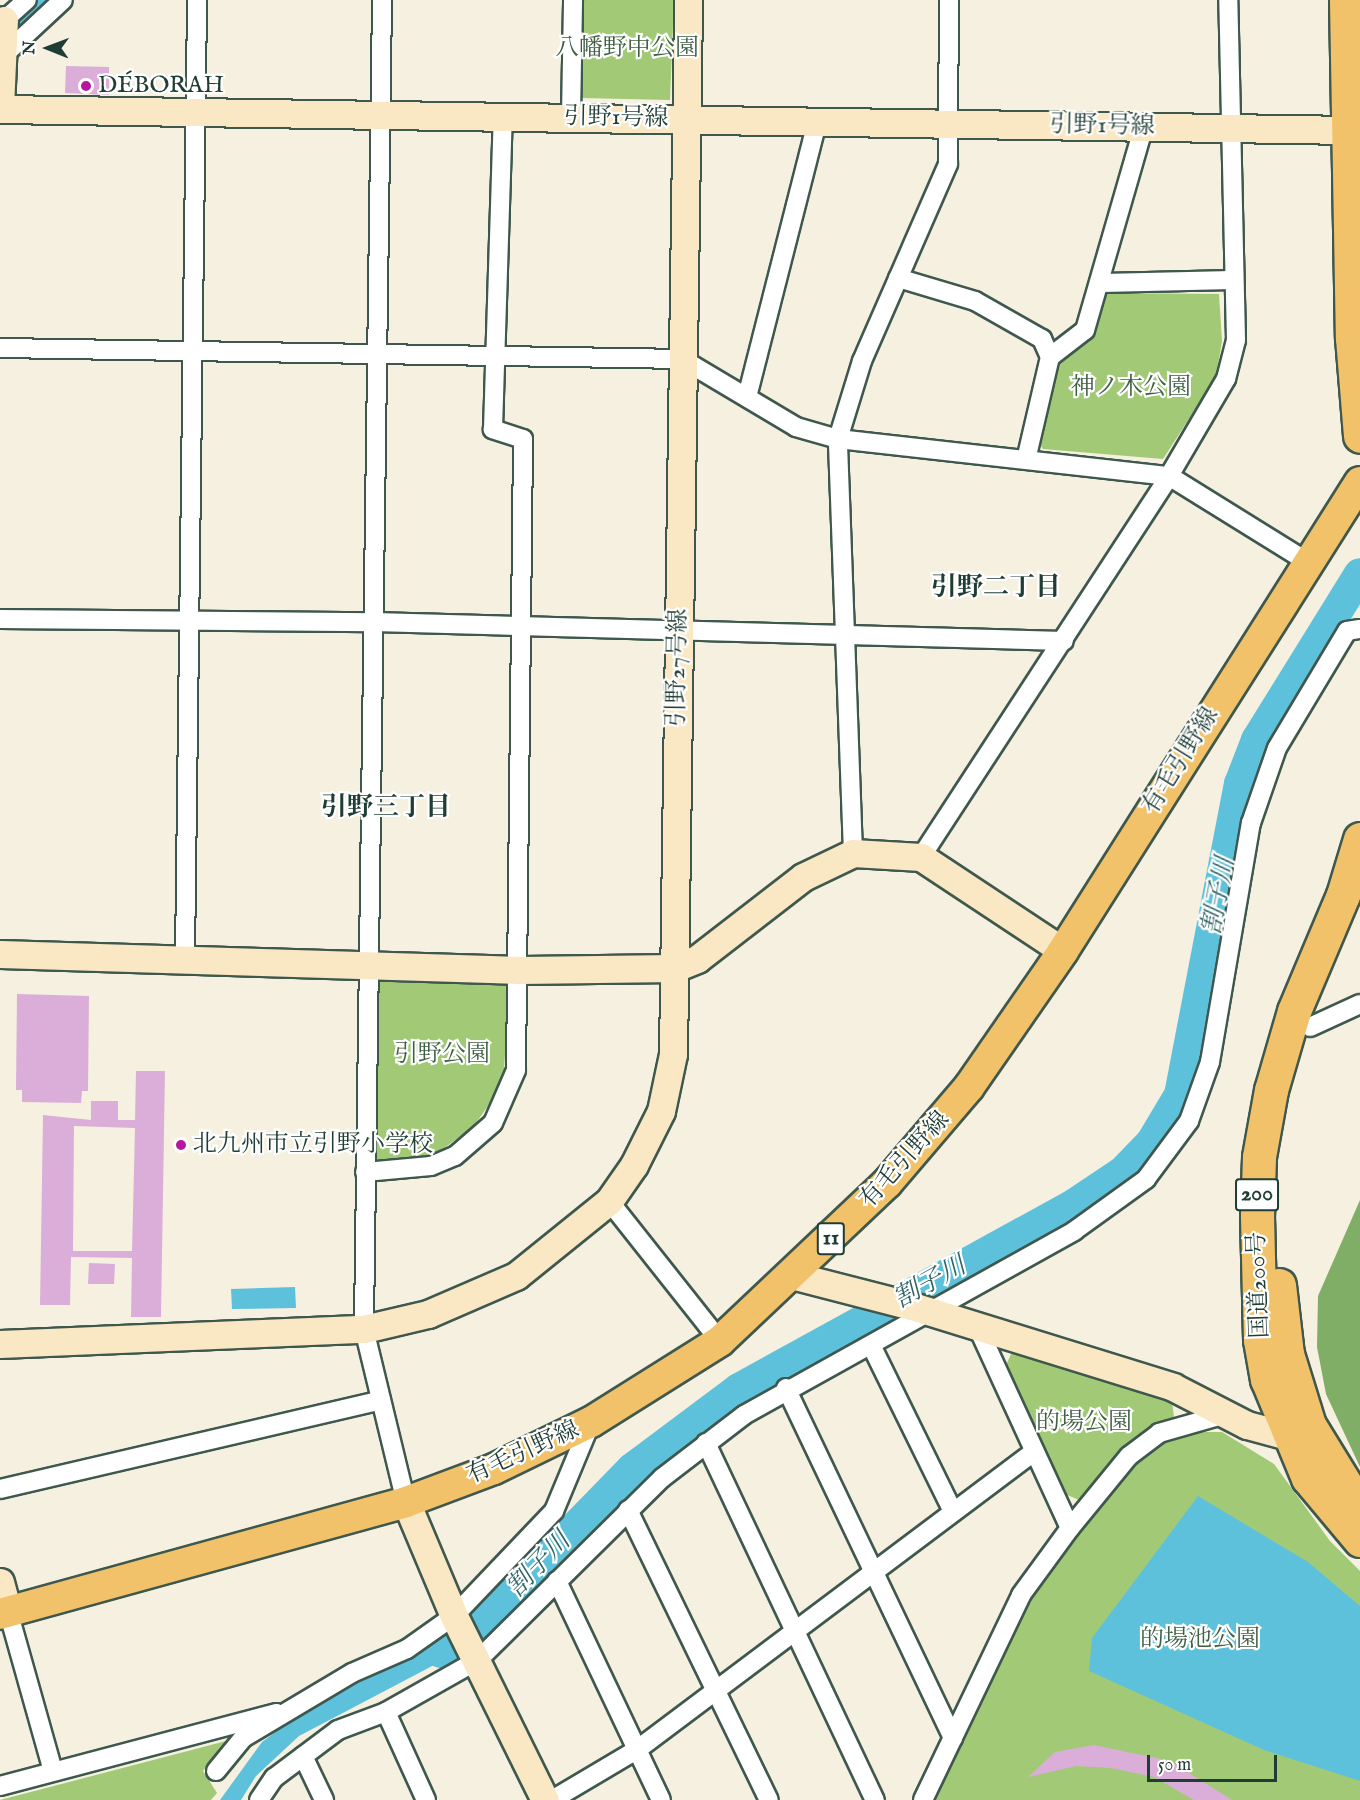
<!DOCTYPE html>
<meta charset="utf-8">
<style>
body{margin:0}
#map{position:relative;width:1360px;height:1800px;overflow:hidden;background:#f5f0df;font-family:"IM FELL English","Noto Serif JP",serif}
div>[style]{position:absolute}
.green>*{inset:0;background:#a2ca76}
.forest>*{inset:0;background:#81ae67}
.water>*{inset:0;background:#5ec1dc}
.river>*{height:32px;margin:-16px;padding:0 16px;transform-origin:16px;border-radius:16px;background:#5ec1dc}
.building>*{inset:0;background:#dbaed9}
.roads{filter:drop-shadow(2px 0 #3f584e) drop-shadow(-2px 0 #3f584e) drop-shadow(0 2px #3f584e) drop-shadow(0 -2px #3f584e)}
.street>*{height:18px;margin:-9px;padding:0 9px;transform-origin:9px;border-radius:9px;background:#fff}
.secondary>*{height:27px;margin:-13.5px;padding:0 13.5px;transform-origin:13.5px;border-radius:13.5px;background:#fae7c3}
.primary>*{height:30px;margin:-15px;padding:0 15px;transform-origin:15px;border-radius:15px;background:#f2c26a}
.highway>*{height:33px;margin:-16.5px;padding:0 16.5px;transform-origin:16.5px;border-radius:16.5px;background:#f2c26a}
.dots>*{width:16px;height:16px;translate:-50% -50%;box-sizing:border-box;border:3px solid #fff;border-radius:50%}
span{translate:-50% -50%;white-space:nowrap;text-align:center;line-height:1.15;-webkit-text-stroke:4.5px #fff;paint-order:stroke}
.shield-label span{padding:2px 4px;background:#fff;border:2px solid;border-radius:4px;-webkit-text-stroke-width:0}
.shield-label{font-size:22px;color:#1f3d34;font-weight:700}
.park-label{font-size:24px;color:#406044}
.poi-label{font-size:24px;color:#1f3d34}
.left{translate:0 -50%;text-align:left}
.street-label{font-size:24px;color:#1f3d34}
.neighbourhood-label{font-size:26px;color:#1f3d34;font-weight:700}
.water-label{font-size:26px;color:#326566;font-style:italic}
.north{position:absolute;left:18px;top:18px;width:60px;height:60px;-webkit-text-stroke:4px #fff;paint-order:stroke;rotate:271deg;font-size:16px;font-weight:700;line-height:24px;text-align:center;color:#1f3d34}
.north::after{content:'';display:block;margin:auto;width:21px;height:27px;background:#1f3d34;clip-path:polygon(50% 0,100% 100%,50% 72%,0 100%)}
.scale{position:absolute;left:1147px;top:1755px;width:130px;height:27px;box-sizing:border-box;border:3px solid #1f3d34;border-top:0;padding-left:8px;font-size:18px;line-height:21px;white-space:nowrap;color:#1f3d34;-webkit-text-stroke:4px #fff;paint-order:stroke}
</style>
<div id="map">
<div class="green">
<div style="clip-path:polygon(582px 0,674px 0,670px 100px,581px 98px)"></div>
<div style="clip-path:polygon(1105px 293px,1219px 294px,1222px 341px,1216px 377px,1163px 459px,1043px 449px,1038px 441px,1057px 370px,1066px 354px,1093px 333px)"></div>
<div style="clip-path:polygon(379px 980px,510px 983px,503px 1084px,474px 1126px,432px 1157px,382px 1163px,376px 1159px)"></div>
<div style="clip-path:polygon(1012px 1352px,1172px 1401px,1174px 1417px,1144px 1431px,1079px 1500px,1065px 1494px,1006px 1365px)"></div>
<div style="clip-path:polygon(1196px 1432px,1222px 1432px,1274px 1464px,1330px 1541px,1360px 1571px,1360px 1800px,930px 1800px,1025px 1603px,1137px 1462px,1172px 1438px)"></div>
<div style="clip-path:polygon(226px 1741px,203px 1771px,217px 1793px,211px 1800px,0 1800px)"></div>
</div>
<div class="forest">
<div style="clip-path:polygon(1360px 1200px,1360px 1467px,1326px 1394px,1317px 1347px,1318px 1296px)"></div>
</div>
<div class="water">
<div style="clip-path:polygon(295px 1287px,296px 1308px,232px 1309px,231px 1289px)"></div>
<div style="clip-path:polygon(1198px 1496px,1308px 1562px,1360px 1606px,1360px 1781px,1264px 1750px,1089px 1671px,1092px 1638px)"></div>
<div style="clip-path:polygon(448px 1632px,457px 1653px,299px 1736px,256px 1776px,241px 1800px,220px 1800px,262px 1742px,309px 1707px,414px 1655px)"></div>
</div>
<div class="river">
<div style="left:0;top:39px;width:57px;rotate:-42.9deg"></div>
<div style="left:441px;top:1652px;width:60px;rotate:-36.9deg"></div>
<div style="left:489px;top:1616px;width:205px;rotate:-45.8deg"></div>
<div style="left:632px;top:1469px;width:134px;rotate:-36.8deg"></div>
<div style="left:739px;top:1389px;width:384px;rotate:-28.8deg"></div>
<div style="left:1075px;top:1204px;width:58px;rotate:-33.7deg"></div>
<div style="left:1123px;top:1172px;width:42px;rotate:-46deg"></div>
<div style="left:1152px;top:1142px;width:55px;rotate:-59.2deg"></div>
<div style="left:1180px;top:1095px;width:317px;rotate:-79.1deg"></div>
<div style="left:1240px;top:784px;width:47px;rotate:-68.9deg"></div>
<div style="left:1257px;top:740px;width:195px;rotate:-58.2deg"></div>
</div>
<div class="building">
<div style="clip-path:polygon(66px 66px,109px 67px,109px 95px,65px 93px)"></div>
<div style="clip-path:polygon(17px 994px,89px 996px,88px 1091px,82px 1091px,81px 1103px,22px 1102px,22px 1090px,16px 1090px)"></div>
<div style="clip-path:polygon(evenodd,136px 1071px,165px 1071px,161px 1317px,131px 1317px,132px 1258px,71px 1257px,70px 1305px,40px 1305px,43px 1115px,91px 1120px,91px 1101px,118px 1101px,118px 1120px,135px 1120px,136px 1071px,74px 1126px,135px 1128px,132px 1251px,73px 1251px,74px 1126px)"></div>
<div style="clip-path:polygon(89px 1263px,115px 1264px,114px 1284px,88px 1284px)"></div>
<div style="clip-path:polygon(1094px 1745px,1170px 1761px,1232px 1800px,1194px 1800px,1154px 1777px,1111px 1768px,1076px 1766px,1028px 1777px,1055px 1752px)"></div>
</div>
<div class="roads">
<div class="street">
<div style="left:382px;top:0;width:1329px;rotate:90.78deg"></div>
<div style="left:364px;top:1329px;width:178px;rotate:76.4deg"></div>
<div style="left:0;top:24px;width:36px;rotate:-42deg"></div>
<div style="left:5px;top:54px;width:79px;rotate:-43deg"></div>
<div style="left:571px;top:117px;width:117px;rotate:-89deg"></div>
<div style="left:898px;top:278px;width:80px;rotate:16.6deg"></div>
<div style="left:975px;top:301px;width:77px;rotate:29.6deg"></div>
<div style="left:1042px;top:339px;width:20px;rotate:66deg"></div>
<div style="left:1100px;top:283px;width:134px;rotate:-1.3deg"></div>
<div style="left:0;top:348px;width:682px;rotate:0.92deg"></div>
<div style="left:682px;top:359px;width:133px;rotate:30.8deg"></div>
<div style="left:796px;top:427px;width:44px;rotate:15.9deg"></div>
<div style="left:838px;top:439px;width:333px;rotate:6.4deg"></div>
<div style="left:1169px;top:476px;width:161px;rotate:31.8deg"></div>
<div style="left:747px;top:397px;width:284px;rotate:-75.7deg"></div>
<div style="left:1026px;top:460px;width:106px;rotate:-76.9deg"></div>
<div style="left:1050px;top:357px;width:44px;rotate:-37.6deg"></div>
<div style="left:1085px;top:330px;width:212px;rotate:-73.9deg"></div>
<div style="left:0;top:619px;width:374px;rotate:0.5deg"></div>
<div style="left:374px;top:622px;width:690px;rotate:1.58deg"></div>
<div style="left:853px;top:853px;width:414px;rotate:-92.1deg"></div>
<div style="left:838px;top:439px;width:82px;rotate:-72.9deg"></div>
<div style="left:862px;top:361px;width:215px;rotate:-66.4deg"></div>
<div style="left:948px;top:164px;width:164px;rotate:-89.7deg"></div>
<div style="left:921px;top:857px;width:455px;rotate:-56.9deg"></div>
<div style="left:1169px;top:476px;width:113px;rotate:-59.6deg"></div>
<div style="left:1226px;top:379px;width:40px;rotate:-75.6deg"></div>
<div style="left:1236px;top:340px;width:340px;rotate:-91.3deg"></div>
<div style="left:185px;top:957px;width:957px;rotate:-89.28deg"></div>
<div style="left:1310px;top:1027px;width:55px;rotate:-24.7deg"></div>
<div style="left:365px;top:1172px;width:66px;rotate:-5.2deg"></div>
<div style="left:431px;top:1166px;width:26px;rotate:-23deg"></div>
<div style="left:455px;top:1156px;width:50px;rotate:-41deg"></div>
<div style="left:493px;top:1123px;width:58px;rotate:-66.5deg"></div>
<div style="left:516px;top:1070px;width:631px;rotate:-89.36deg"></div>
<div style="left:523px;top:439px;width:32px;rotate:-162deg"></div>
<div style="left:493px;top:429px;width:311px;rotate:-88.2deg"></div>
<div style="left:609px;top:1201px;width:179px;rotate:51.6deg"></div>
<div style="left:978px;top:1328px;width:220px;rotate:65.3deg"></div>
<div style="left:871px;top:1345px;width:186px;rotate:63.8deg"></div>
<div style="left:786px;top:1388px;width:388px;rotate:64.5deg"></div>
<div style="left:706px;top:1443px;width:395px;rotate:64.7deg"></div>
<div style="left:0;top:1489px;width:391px;rotate:-13.1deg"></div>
<div style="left:628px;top:1510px;width:322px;rotate:64.1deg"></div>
<div style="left:557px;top:1581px;width:242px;rotate:64.6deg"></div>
<div style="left:8px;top:1611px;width:166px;rotate:74.3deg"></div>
<div style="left:386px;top:1712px;width:97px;rotate:65.6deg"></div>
<div style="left:303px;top:1756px;width:49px;rotate:64.5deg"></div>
<div style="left:216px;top:1771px;width:43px;rotate:-50.7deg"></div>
<div style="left:243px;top:1738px;width:127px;rotate:-30.8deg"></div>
<div style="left:352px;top:1673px;width:60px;rotate:-23.6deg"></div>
<div style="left:407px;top:1649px;width:57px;rotate:-35.1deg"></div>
<div style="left:454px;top:1616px;width:145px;rotate:-46.4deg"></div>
<div style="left:554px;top:1511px;width:96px;rotate:-67.4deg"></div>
<div style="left:0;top:1786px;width:286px;rotate:-14.8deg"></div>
<div style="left:259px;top:1800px;width:27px;rotate:-56deg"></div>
<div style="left:274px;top:1778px;width:80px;rotate:-36.9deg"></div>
<div style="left:338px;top:1730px;width:51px;rotate:-20.6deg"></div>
<div style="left:386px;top:1712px;width:106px;rotate:-29.5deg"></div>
<div style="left:478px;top:1660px;width:259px;rotate:-44.7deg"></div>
<div style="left:662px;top:1478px;width:103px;rotate:-37.5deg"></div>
<div style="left:744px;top:1415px;width:378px;rotate:-29.1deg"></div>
<div style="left:1074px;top:1231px;width:89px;rotate:-35.8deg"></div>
<div style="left:1146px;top:1179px;width:72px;rotate:-53.4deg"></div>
<div style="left:1189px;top:1121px;width:63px;rotate:-70.4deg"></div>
<div style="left:1210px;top:1062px;width:242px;rotate:-80.3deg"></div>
<div style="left:1251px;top:823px;width:79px;rotate:-70.9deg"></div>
<div style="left:1277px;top:748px;width:136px;rotate:-59.1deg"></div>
<div style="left:1347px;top:631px;width:13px;rotate:-9deg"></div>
<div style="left:552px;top:1800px;width:100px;rotate:-30.7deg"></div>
<div style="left:638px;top:1749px;width:493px;rotate:-36.9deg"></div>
<div style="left:923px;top:1800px;width:227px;rotate:-64.4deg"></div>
<div style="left:1021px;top:1595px;width:83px;rotate:-53.8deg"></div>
<div style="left:1070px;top:1528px;width:93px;rotate:-50.7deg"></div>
<div style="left:1129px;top:1456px;width:38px;rotate:-37deg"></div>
<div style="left:1159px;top:1433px;width:70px;rotate:-15.8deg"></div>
</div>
<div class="secondary">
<div style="left:0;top:107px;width:87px;rotate:-87.4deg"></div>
<div style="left:0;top:109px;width:1351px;rotate:0.89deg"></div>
<div style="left:0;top:954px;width:521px;rotate:1.76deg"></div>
<div style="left:521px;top:970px;width:154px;rotate:-0.7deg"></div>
<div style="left:675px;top:968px;width:24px;rotate:-22deg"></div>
<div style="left:697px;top:959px;width:134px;rotate:-37.7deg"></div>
<div style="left:803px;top:877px;width:55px;rotate:-25.6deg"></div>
<div style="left:853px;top:853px;width:68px;rotate:3.4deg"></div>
<div style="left:921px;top:857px;width:170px;rotate:33.5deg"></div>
<div style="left:795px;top:1276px;width:121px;rotate:14.4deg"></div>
<div style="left:912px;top:1306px;width:273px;rotate:17.2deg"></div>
<div style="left:1173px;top:1387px;width:83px;rotate:27.2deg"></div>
<div style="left:1247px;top:1425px;width:42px;rotate:15deg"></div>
<div style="left:1288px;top:1436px;width:19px;rotate:-28deg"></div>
<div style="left:0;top:1344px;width:364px;rotate:-2.4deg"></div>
<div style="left:364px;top:1329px;width:66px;rotate:-13.2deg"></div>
<div style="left:428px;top:1314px;width:96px;rotate:-23.4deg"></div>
<div style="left:516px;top:1276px;width:119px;rotate:-38.9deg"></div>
<div style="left:609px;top:1201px;width:44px;rotate:-55.2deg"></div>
<div style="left:634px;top:1165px;width:60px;rotate:-63.4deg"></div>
<div style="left:661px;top:1111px;width:58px;rotate:-78.1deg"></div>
<div style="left:673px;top:1054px;width:1054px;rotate:-89.18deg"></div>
<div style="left:406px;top:1502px;width:124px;rotate:67.2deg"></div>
<div style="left:454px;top:1616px;width:205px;rotate:63.7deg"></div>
<div style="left:0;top:1582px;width:30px;rotate:75deg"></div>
</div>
<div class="primary">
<div style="left:0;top:1614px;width:421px;rotate:-15.4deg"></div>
<div style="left:406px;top:1502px;width:94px;rotate:-20.6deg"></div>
<div style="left:494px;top:1469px;width:108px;rotate:-25.9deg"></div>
<div style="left:591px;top:1422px;width:152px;rotate:-32.1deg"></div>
<div style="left:720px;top:1341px;width:230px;rotate:-43.4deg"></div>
<div style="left:887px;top:1183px;width:126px;rotate:-49.5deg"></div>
<div style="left:969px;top:1087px;width:165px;rotate:-55.3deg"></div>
<div style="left:1063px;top:951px;width:555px;rotate:-57.66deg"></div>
</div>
<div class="highway">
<div style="left:1346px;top:0;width:338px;rotate:89deg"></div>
<div style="left:1352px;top:338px;width:98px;rotate:85.3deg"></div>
<div style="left:1360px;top:839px;width:59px;rotate:106.9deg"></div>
<div style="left:1343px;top:895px;width:126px;rotate:112.9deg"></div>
<div style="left:1294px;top:1011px;width:82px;rotate:106.2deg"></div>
<div style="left:1271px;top:1090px;width:68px;rotate:100.2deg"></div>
<div style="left:1259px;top:1157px;width:59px;rotate:91.9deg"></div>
<div style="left:1257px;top:1216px;width:124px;rotate:88.6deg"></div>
<div style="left:1260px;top:1340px;width:40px;rotate:80deg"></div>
<div style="left:1267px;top:1379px;width:107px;rotate:67.5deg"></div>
<div style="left:1308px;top:1478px;width:81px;rotate:50deg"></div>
<div style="left:1279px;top:1285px;width:69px;rotate:83.4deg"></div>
<div style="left:1287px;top:1354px;width:74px;rotate:72.8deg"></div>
<div style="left:1309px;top:1425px;width:97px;rotate:58.4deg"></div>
</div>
</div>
<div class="dots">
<div style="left:86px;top:86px;background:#b5179e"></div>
<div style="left:181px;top:1145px;background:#b5179e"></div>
</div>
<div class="shield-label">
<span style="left:1257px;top:1195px">200</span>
<span style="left:831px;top:1239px">11</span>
</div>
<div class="park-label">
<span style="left:627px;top:49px">八幡野中公園</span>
<span style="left:1131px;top:388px">神ノ木公園</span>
<span style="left:442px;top:1055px">引野公園</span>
<span style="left:1084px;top:1423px">的場公園</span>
<span style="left:1200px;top:1640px">的場池公園</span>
</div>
<div class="poi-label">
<span class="left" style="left:98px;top:86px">DÉBORAH</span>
<span class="left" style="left:193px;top:1145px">北九州市立引野小学校</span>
</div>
<div class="street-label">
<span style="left:616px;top:118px;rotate:1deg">引野1号線</span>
<span style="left:1102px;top:126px;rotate:1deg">引野1号線</span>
<span style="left:678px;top:668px;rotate:-89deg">引野27号線</span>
<span style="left:1181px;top:761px;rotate:-58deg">有毛引野線</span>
<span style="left:905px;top:1160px;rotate:-48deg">有毛引野線</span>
<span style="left:1259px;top:1285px;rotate:-92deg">国道200号</span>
<span style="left:523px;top:1453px;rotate:-24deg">有毛引野線</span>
</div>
<div class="neighbourhood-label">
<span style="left:996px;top:588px">引野二丁目</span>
<span style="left:386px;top:808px">引野三丁目</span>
</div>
<div class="water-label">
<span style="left:1219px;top:896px;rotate:-79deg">割子川</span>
<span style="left:930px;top:1283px;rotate:-29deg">割子川</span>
<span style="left:539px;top:1565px;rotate:-46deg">割子川</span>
</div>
<div class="north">N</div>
<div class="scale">50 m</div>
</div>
